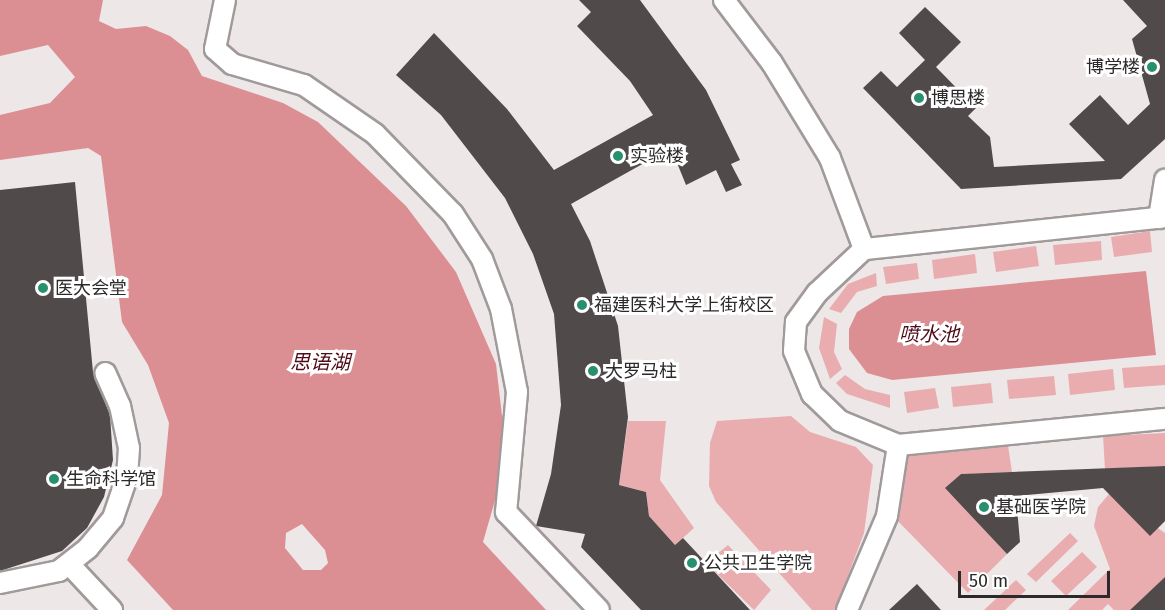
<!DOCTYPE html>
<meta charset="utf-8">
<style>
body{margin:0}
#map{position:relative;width:1165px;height:610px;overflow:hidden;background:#eee7e7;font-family:"Fira Sans","Noto Sans SC",sans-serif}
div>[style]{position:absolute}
.green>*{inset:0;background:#e9adaf}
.water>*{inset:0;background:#dc8f93}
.building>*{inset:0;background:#504a4a}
.roads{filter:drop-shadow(2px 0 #a19a9a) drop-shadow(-2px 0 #a19a9a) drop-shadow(0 2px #a19a9a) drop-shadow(0 -2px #a19a9a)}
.minor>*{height:20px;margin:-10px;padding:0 10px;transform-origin:10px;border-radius:10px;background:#fff}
.dots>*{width:16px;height:16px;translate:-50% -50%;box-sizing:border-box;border:3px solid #fff;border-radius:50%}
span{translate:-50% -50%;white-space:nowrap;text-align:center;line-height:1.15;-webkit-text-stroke:6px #fff;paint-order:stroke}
.poi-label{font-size:18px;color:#2b2929}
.right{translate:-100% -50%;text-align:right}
.left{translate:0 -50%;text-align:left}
.water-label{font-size:20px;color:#500a18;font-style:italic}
.scale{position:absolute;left:958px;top:571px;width:152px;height:27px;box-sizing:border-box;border:3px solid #2b2929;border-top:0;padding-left:8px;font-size:18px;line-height:21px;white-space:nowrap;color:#2b2929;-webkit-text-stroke:4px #fff;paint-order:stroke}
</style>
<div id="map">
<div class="green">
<div style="clip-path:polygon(1150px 231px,1152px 252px,1114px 257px,1111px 237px)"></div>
<div style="clip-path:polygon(1101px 241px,1102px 260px,1055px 265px,1053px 245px)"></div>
<div style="clip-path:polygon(1036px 246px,1039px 266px,996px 272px,993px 252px)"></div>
<div style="clip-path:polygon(975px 254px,977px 273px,934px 279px,932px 260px)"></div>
<div style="clip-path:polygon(917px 263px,919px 279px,886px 284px,883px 267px)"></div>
<div style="clip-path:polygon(876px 273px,877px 286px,857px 292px,841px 313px,829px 309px,848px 284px)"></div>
<div style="clip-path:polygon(824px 317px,837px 324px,834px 352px,842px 369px,830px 379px,819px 348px)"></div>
<div style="clip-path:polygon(1165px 365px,1165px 385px,1124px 388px,1122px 368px)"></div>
<div style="clip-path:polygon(1113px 369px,1115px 390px,1070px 395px,1068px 374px)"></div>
<div style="clip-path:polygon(845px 375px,865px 389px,890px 395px,890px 408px,847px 394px,836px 383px)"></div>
<div style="clip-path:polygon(1054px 376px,1056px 395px,1009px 399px,1007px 380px)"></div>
<div style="clip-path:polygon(991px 383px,993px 403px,953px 407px,951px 387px)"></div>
<div style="clip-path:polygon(935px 388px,939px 408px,907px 413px,904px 392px)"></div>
<div style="clip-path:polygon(791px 416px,810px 432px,856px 447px,873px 465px,864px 533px,835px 610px,812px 610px,716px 502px,709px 486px,710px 443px,717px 421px)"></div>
<div style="clip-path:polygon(628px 421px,666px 421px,660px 480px,694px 528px,675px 545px,649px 516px,646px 492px,619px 485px)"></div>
<div style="clip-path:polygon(1165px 433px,1165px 466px,1105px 469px,1103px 436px)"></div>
<div style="clip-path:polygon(1007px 439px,1012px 472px,961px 474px,946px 488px,1007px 554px,968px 593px,893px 516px,902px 450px)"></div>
<div style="clip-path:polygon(1109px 494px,1165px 533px,1165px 577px,1130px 610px,1114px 610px,1108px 604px,1102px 610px,1068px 610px,1110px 569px,1094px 526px,1098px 507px)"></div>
<div style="clip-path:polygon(1070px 533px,1078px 541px,1036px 582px,1027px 574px)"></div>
<div style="clip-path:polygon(728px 545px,771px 590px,754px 610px,706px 563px)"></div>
<div style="clip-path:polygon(1082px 552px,1097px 567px,1066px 596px,1051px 581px)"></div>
<div style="clip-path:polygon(1016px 580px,1026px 590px,1005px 610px,984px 610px)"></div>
</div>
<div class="water">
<div style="clip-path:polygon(evenodd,0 0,103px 0,99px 21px,116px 29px,146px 26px,170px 36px,188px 50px,202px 76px,283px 103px,318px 122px,406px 206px,456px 272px,496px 364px,504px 433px,500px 483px,483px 542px,546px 610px,173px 610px,127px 560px,162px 495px,169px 423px,148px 365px,122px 322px,101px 156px,88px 148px,0 160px,0 115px,50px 103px,75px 77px,48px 45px,0 56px,0 0,302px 524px,325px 550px,328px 563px,321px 570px,303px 570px,285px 548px,286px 533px,302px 524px)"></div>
<div style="clip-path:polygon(1146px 271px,1156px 355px,892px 380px,867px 373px,849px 349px,849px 329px,857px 312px,883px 296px)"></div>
</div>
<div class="building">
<div style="clip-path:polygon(579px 0,640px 0,706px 90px,740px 160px,731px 164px,742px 185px,726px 192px,716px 170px,686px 185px,671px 148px,571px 204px,590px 241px,618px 326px,628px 417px,619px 485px,646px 492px,649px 516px,675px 545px,683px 538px,750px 610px,641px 610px,581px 547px,585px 534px,536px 526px,551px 474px,561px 405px,554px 314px,533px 254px,505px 198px,441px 115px,396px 75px,434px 33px,507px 109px,554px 170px,653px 115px,630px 81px,577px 26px,591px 12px)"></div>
<div style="clip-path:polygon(1123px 0,1165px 0,1165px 139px,1121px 179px,961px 189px,863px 88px,881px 71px,897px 87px,925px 60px,899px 33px,925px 7px,961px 42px,936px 67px,976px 108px,968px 116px,990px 137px,994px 167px,1105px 161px,1069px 124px,1100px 95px,1128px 125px,1150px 104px,1132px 39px,1147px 26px)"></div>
<div style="clip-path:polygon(75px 182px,93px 372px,110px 415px,113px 460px,104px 497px,87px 528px,62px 551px,0 571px,0 190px)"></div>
<div style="clip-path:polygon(1165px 466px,1165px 521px,1150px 536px,1103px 488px,1016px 496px,1020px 542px,1007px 554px,945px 488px,961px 474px)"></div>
<div style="clip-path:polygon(1165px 577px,1165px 610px,1130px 610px)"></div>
<div style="clip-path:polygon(917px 584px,941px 610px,889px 610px)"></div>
</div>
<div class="roads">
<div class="minor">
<div style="left:225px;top:0;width:50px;rotate:101.5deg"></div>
<div style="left:215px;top:49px;width:23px;rotate:41deg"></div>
<div style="left:232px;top:64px;width:75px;rotate:16.3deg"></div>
<div style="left:304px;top:85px;width:86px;rotate:34.6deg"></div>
<div style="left:375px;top:134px;width:112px;rotate:45.7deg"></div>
<div style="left:453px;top:214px;width:54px;rotate:57.2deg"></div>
<div style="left:482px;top:259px;width:53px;rotate:69.2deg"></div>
<div style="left:501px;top:309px;width:85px;rotate:79.1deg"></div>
<div style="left:517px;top:392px;width:121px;rotate:95.2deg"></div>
<div style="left:506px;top:512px;width:135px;rotate:46.5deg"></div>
<div style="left:724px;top:0;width:79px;rotate:52.7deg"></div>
<div style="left:772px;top:63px;width:111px;rotate:58.6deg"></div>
<div style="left:830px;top:158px;width:97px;rotate:69.5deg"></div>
<div style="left:1165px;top:217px;width:303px;rotate:173.9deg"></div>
<div style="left:864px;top:249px;width:64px;rotate:136.9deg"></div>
<div style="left:817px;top:293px;width:36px;rotate:126deg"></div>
<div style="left:796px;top:322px;width:29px;rotate:94deg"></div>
<div style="left:794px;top:351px;width:47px;rotate:67.3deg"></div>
<div style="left:812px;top:394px;width:39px;rotate:44deg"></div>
<div style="left:840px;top:421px;width:63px;rotate:22.5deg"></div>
<div style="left:898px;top:445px;width:268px;rotate:-5.6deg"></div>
<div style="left:1159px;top:218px;width:39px;rotate:-81deg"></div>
<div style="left:69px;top:564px;width:63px;rotate:46.9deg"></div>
<div style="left:0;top:583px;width:60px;rotate:-11.5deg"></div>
<div style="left:59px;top:571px;width:37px;rotate:-38deg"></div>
<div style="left:88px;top:548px;width:39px;rotate:-50deg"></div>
<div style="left:113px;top:518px;width:43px;rotate:-71.1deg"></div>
<div style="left:127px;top:477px;width:29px;rotate:-86deg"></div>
<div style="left:129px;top:448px;width:43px;rotate:-102.1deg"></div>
<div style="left:120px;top:406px;width:36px;rotate:-114deg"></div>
<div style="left:847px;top:610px;width:102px;rotate:-66.9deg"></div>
<div style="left:887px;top:516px;width:72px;rotate:-81.2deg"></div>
</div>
</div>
<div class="dots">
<div style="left:1152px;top:67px;background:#28906e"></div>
<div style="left:919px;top:98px;background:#28906e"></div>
<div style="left:618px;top:156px;background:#28906e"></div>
<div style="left:43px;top:288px;background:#28906e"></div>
<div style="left:582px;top:305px;background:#28906e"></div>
<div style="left:593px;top:371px;background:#28906e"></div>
<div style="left:54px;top:479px;background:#28906e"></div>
<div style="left:984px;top:507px;background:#28906e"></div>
<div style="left:692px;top:563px;background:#28906e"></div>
</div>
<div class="poi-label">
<span class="right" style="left:1140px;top:67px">博学楼</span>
<span class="left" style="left:931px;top:98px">博思楼</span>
<span class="left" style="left:630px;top:156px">实验楼</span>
<span class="left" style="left:55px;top:288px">医大会堂</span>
<span class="left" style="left:594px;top:305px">福建医科大学上街校区</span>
<span class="left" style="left:605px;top:371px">大罗马柱</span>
<span class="left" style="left:66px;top:479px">生命科学馆</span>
<span class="left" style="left:996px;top:507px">基础医学院</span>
<span class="left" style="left:704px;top:563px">公共卫生学院</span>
</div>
<div class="water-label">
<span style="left:929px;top:334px">喷水池</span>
<span style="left:320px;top:362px">思语湖</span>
</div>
<div class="scale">50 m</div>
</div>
